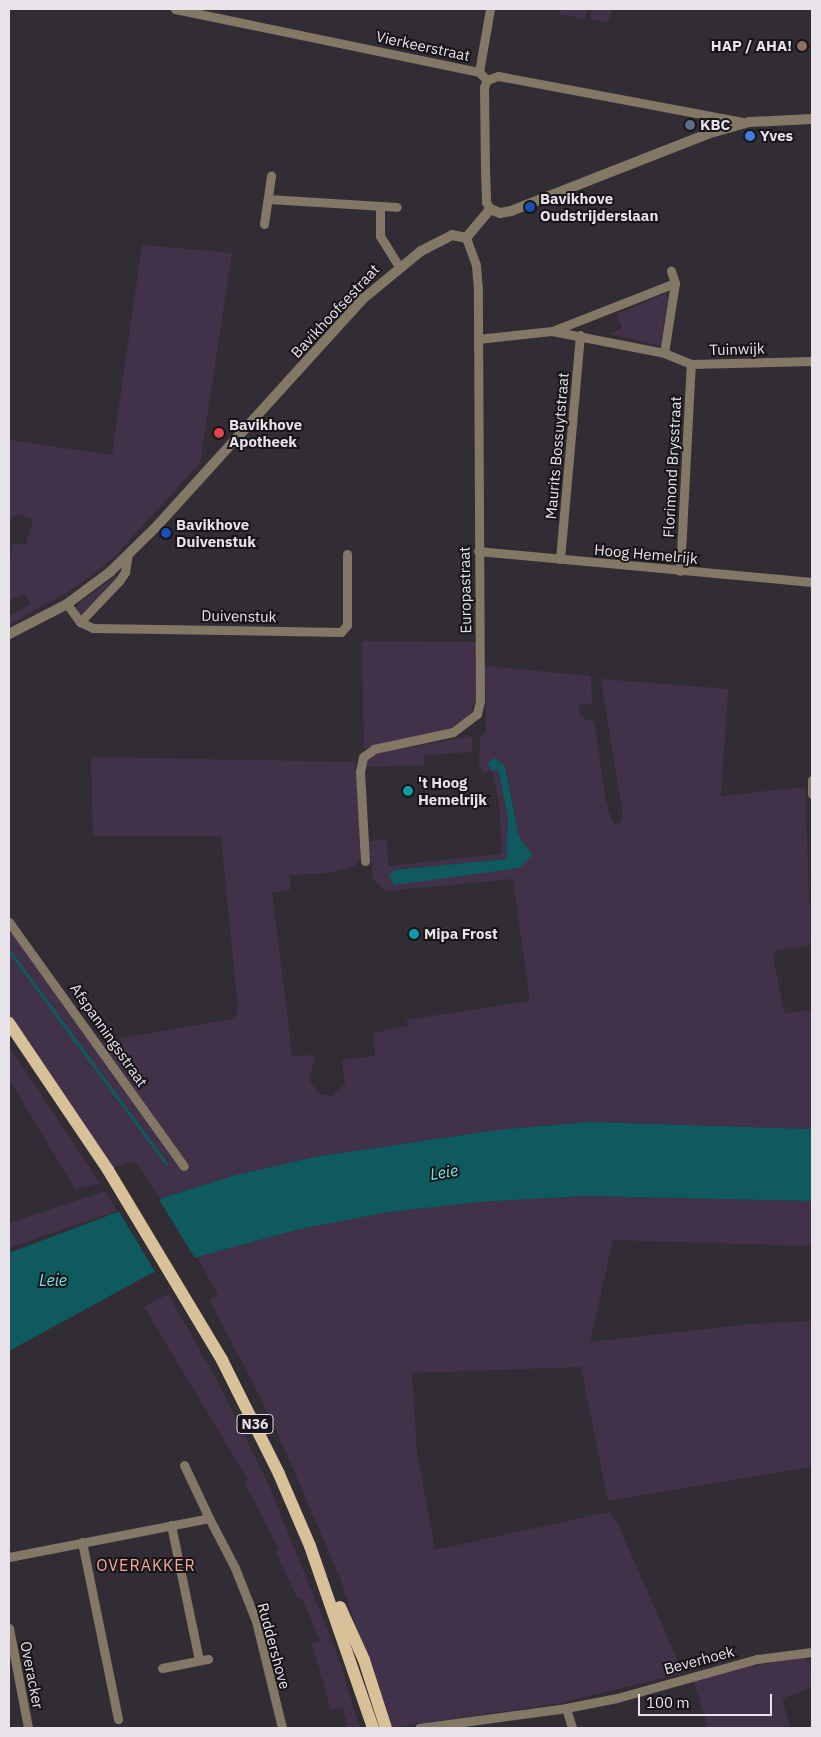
<!DOCTYPE html>
<style>
body{margin:0}
#map{position:relative;width:821px;height:1737px;overflow:hidden;background:#322c34;font-family:"IBM Plex Sans",sans-serif}
div>[style]{position:absolute}
.green>*{inset:0;background:#423249}
.water>*{inset:0;background:#0e5a5e}
.pier>*{inset:0;background:#322c34}
.stream>*{height:2.5px;margin:-1.25px;padding:0 1.25px;transform-origin:1.25px;border-radius:1.25px;background:#0e5a5e}
.minor>*{height:9px;margin:-4.5px;padding:0 4.5px;transform-origin:4.5px;border-radius:4.5px;background:#837765}
.tertiary>*{height:10px;margin:-5px;padding:0 5px;transform-origin:5px;border-radius:5px;background:#837765}
.primary>*{height:12px;margin:-6px;padding:0 6px;transform-origin:6px;border-radius:6px;background:#d8c099}
.dots>*{width:14px;height:14px;translate:-50% -50%;box-sizing:border-box;border:2px solid #181519;border-radius:50%}
span{translate:-50% -50%;white-space:nowrap;text-align:center;line-height:1.15;-webkit-text-stroke:4px #181519;paint-order:stroke}
.shield-label span{padding:1px 4px;background:#181519;border:1px solid;border-radius:4px;-webkit-text-stroke-width:0}
.shield-label{font-size:14px;color:#e7e3e9;font-weight:700}
.street-label{font-size:15px;color:#e7e3e9}
.poi-label{font-size:15px;color:#e7e3e9;font-weight:700}
.right{translate:-100% -50%;text-align:right}
.left{translate:0 -50%;text-align:left}
.water-label{font-size:16px;color:#78e2e6;font-style:italic}
.neighbourhood-label{font-size:16px;color:#f9a898;letter-spacing:1px}
.frame{position:absolute;inset:0;border:10px solid #e7e3e9;pointer-events:none}
.scale{position:absolute;left:638px;top:1694px;width:134px;height:22px;box-sizing:border-box;border:2px solid #e7e3e9;border-top:0;padding-left:6px;font-size:15px;line-height:18px;white-space:nowrap;color:#e7e3e9;-webkit-text-stroke:4px #181519;paint-order:stroke}
</style>
<div id="map">
<div class="green">
<div style="clip-path:polygon(560px 9px,587px 9px,585px 19px,559px 14px)"></div>
<div style="clip-path:polygon(592px 9px,612px 9px,609px 22px,590px 19px)"></div>
<div style="clip-path:polygon(142px 245px,232px 253px,200px 463px,110px 561px,76px 587px,9px 625px,9px 616px,31px 604px,25px 594px,9px 600px,9px 564px,13px 543px,26px 545px,33px 519px,17px 514px,9px 520px,9px 440px,112px 455px)"></div>
<div style="clip-path:polygon(665px 294px,668px 297px,660px 346px,610px 334px,622px 328px,617px 314px)"></div>
<div style="clip-path:polygon(120px 573px,81px 615px,78px 614px,77px 605px)"></div>
<div style="clip-path:polygon(362px 641px,477px 642px,476px 700px,468px 717px,459px 725px,439px 733px,364px 749px)"></div>
<div style="clip-path:polygon(evenodd,485px 666px,591px 676px,592px 703px,579px 705px,579px 714px,585px 720px,594px 721px,606px 802px,613px 824px,619px 824px,623px 816px,601px 679px,728px 689px,721px 796px,805px 787px,811px 945px,774px 951px,773px 956px,784px 1013px,812px 1010px,812px 1129px,591px 1122px,497px 1130px,314px 1157px,232px 1176px,161px 1199px,135px 1161px,112px 1168px,9px 1014px,9px 927px,44px 963px,101px 1042px,231px 1019px,236px 1016px,238px 1007px,221px 836px,93px 836px,91px 757px,355px 762px,362px 839px,360px 857px,356px 865px,330px 873px,290px 875px,290px 890px,272px 892px,292px 1056px,315px 1055px,309px 1080px,319px 1094px,332px 1096px,345px 1084px,342px 1060px,375px 1056px,373px 1033px,409px 1026px,406px 1020px,530px 1001px,513px 879px,386px 891px,373px 879px,369px 841px,387px 840px,388px 866px,502px 854px,499px 803px,492px 771px,483px 773px,479px 764px,480px 738px,486px 732px,485px 666px,497px 759px,507px 773px,519px 837px,533px 855px,519px 868px,389px 874px,395px 870px,506px 859px,508px 817px,498px 769px,490px 760px,497px 759px)"></div>
<div style="clip-path:polygon(472px 736px,472px 752px,423px 755px,425px 765px,366px 767px,364px 756px)"></div>
<div style="clip-path:polygon(9px 1047px,39px 1091px,100px 1183px,75px 1189px,9px 1079px)"></div>
<div style="clip-path:polygon(105px 1191px,117px 1211px,9px 1248px,9px 1223px)"></div>
<div style="clip-path:polygon(586px 1196px,812px 1201px,812px 1246px,613px 1240px,590px 1342px,751px 1324px,812px 1321px,812px 1467px,608px 1501px,581px 1367px,412px 1373px,417px 1453px,435px 1550px,609px 1512px,617px 1522px,683px 1673px,561px 1703px,390px 1728px,340px 1578px,273px 1422px,209px 1299px,218px 1295px,197px 1257px,300px 1229px,389px 1212px,478px 1202px)"></div>
<div style="clip-path:polygon(168px 1294px,221px 1388px,268px 1483px,337px 1654px,360px 1728px,348px 1728px,343px 1708px,331px 1710px,312px 1644px,320px 1641px,302px 1598px,298px 1599px,275px 1551px,279px 1549px,244px 1482px,248px 1480px,144px 1307px)"></div>
<div style="clip-path:polygon(805px 1658px,812px 1667px,812px 1687px,782px 1699px,790px 1725px,780px 1728px,708px 1728px,694px 1681px,739px 1668px)"></div>
</div>
<div class="water">
<div style="clip-path:polygon(494px 758px,505px 766px,519px 837px,533px 855px,519px 868px,394px 885px,389px 874px,395px 870px,506px 859px,508px 817px,498px 769px,492px 771px,488px 763px)"></div>
<div style="clip-path:polygon(591px 1122px,812px 1129px,812px 1201px,586px 1196px,479px 1202px,389px 1212px,300px 1229px,197px 1257px,150px 1274px,9px 1351px,9px 1253px,112px 1214px,232px 1176px,314px 1157px,497px 1130px)"></div>
</div>
<div class="pier">
<div style="clip-path:polygon(158px 1198px,196px 1260px,157px 1275px,118px 1210px)"></div>
</div>
<div class="stream">
<div style="left:9px;top:950px;width:265px;rotate:53.6deg"></div>
</div>
<div class="minor">
<div style="left:175px;top:9px;width:310px;rotate:11.7deg"></div>
<div style="left:479px;top:72px;width:11px;rotate:45deg"></div>
<div style="left:479px;top:72px;width:64px;rotate:-80.1deg"></div>
<div style="left:487px;top:80px;width:12px;rotate:-20deg"></div>
<div style="left:498px;top:76px;width:249px;rotate:10.6deg"></div>
<div style="left:487px;top:80px;width:8px;rotate:113deg"></div>
<div style="left:484px;top:87px;width:82px;rotate:89.3deg"></div>
<div style="left:485px;top:169px;width:33px;rotate:88deg"></div>
<div style="left:486px;top:202px;width:8px;rotate:60deg"></div>
<div style="left:268px;top:199px;width:129px;rotate:3.5deg"></div>
<div style="left:380px;top:207px;width:29px;rotate:90deg"></div>
<div style="left:380px;top:236px;width:36px;rotate:58deg"></div>
<div style="left:264px;top:224px;width:49px;rotate:-81.7deg"></div>
<div style="left:555px;top:330px;width:129px;rotate:-21.4deg"></div>
<div style="left:478px;top:339px;width:74px;rotate:-6.2deg"></div>
<div style="left:552px;top:331px;width:114px;rotate:11.1deg"></div>
<div style="left:664px;top:353px;width:29px;rotate:22deg"></div>
<div style="left:691px;top:364px;width:121px;rotate:-1.4deg"></div>
<div style="left:664px;top:353px;width:71px;rotate:-81.1deg"></div>
<div style="left:675px;top:283px;width:13px;rotate:-108deg"></div>
<div style="left:478px;top:551px;width:335px;rotate:5.3deg"></div>
<div style="left:560px;top:559px;width:225px;rotate:-84.9deg"></div>
<div style="left:680px;top:571px;width:207px;rotate:-87deg"></div>
<div style="left:67px;top:604px;width:22px;rotate:54deg"></div>
<div style="left:80px;top:622px;width:14px;rotate:25deg"></div>
<div style="left:93px;top:628px;width:248px;rotate:0.9deg"></div>
<div style="left:341px;top:632px;width:9px;rotate:-49deg"></div>
<div style="left:347px;top:625px;width:71px;rotate:-90deg"></div>
<div style="left:80px;top:622px;width:57px;rotate:-46.4deg"></div>
<div style="left:119px;top:581px;width:11px;rotate:-56deg"></div>
<div style="left:125px;top:572px;width:18px;rotate:-81deg"></div>
<div style="left:812px;top:780px;width:14px;rotate:90deg"></div>
<div style="left:365px;top:861px;width:89px;rotate:-93.2deg"></div>
<div style="left:360px;top:772px;width:15px;rotate:-79deg"></div>
<div style="left:363px;top:757px;width:14px;rotate:-36deg"></div>
<div style="left:374px;top:749px;width:81px;rotate:-12.1deg"></div>
<div style="left:453px;top:732px;width:30px;rotate:-37deg"></div>
<div style="left:477px;top:714px;width:13px;rotate:-77deg"></div>
<div style="left:480px;top:701px;width:412px;rotate:-90.3deg"></div>
<div style="left:478px;top:289px;width:24px;rotate:-95deg"></div>
<div style="left:476px;top:265px;width:29px;rotate:-110deg"></div>
<div style="left:9px;top:922px;width:300px;rotate:54.4deg"></div>
<div style="left:184px;top:1465px;width:59px;rotate:64.7deg"></div>
<div style="left:171px;top:1525px;width:138px;rotate:78.3deg"></div>
<div style="left:82px;top:1542px;width:181px;rotate:78.5deg"></div>
<div style="left:9px;top:1557px;width:204px;rotate:-11deg"></div>
<div style="left:209px;top:1518px;width:56px;rotate:62.5deg"></div>
<div style="left:235px;top:1568px;width:57px;rotate:68.4deg"></div>
<div style="left:256px;top:1621px;width:110px;rotate:76.3deg"></div>
<div style="left:9px;top:1628px;width:102px;rotate:79.2deg"></div>
<div style="left:162px;top:1668px;width:47px;rotate:-11.1deg"></div>
<div style="left:566px;top:1708px;width:21px;rotate:73deg"></div>
<div style="left:419px;top:1728px;width:148px;rotate:-7.7deg"></div>
<div style="left:566px;top:1708px;width:52px;rotate:-11.1deg"></div>
<div style="left:617px;top:1698px;width:145px;rotate:-15.6deg"></div>
<div style="left:757px;top:1659px;width:55px;rotate:-7.3deg"></div>
</div>
<div class="tertiary">
<div style="left:9px;top:634px;width:65px;rotate:-27.3deg"></div>
<div style="left:67px;top:604px;width:54px;rotate:-36.7deg"></div>
<div style="left:110px;top:572px;width:64px;rotate:-44.4deg"></div>
<div style="left:156px;top:527px;width:309px;rotate:-47.8deg"></div>
<div style="left:364px;top:298px;width:74px;rotate:-39.5deg"></div>
<div style="left:421px;top:251px;width:35px;rotate:-27deg"></div>
<div style="left:452px;top:235px;width:14px;rotate:12deg"></div>
<div style="left:466px;top:238px;width:38px;rotate:-50deg"></div>
<div style="left:490px;top:209px;width:11px;rotate:22deg"></div>
<div style="left:500px;top:213px;width:11px;rotate:-10deg"></div>
<div style="left:511px;top:211px;width:211px;rotate:-21.4deg"></div>
<div style="left:707px;top:134px;width:44px;rotate:-15.9deg"></div>
<div style="left:749px;top:122px;width:63px;rotate:-2.7deg"></div>
</div>
<div class="primary">
<div style="left:9px;top:1023px;width:177px;rotate:56deg"></div>
<div style="left:108px;top:1170px;width:222px;rotate:59deg"></div>
<div style="left:222px;top:1360px;width:127px;rotate:63.4deg"></div>
<div style="left:279px;top:1474px;width:78px;rotate:66.7deg"></div>
<div style="left:310px;top:1546px;width:193px;rotate:70.9deg"></div>
<div style="left:340px;top:1607px;width:58px;rotate:65.6deg"></div>
<div style="left:364px;top:1660px;width:71px;rotate:72.1deg"></div>
</div>
<div class="dots">
<div style="left:802px;top:46px;background:#8d6e63"></div>
<div style="left:690px;top:125px;background:#5c6f8a"></div>
<div style="left:750px;top:136px;background:#3f7fe0"></div>
<div style="left:530px;top:207px;background:#1a4fb4"></div>
<div style="left:219px;top:433px;background:#e0444e"></div>
<div style="left:166px;top:533px;background:#1a4fb4"></div>
<div style="left:408px;top:791px;background:#0f9aa8"></div>
<div style="left:414px;top:934px;background:#0f9aa8"></div>
</div>
<div class="shield-label">
<span style="left:255px;top:1424px">N36</span>
</div>
<div class="street-label">
<span style="left:423px;top:46px;rotate:12deg">Vierkeerstraat</span>
<span style="left:335px;top:311px;rotate:-47deg">Bavikhoofsestraat</span>
<span style="left:737px;top:349px;rotate:-2deg">Tuinwijk</span>
<span style="left:557px;top:446px;rotate:-85deg">Maurits Bossuytstraat</span>
<span style="left:672px;top:467px;rotate:-87deg">Florimond Brysstraat</span>
<span style="left:646px;top:554px;rotate:5deg">Hoog Hemelrijk</span>
<span style="left:465px;top:590px;rotate:-91deg">Europastraat</span>
<span style="left:239px;top:616px;rotate:1deg">Duivenstuk</span>
<span style="left:109px;top:1035px;rotate:55deg">Afspanningsstraat</span>
<span style="left:274px;top:1646px;rotate:75deg">Ruddershove</span>
<span style="left:699px;top:1660px;rotate:-15deg">Beverhoek</span>
<span style="left:32px;top:1675px;rotate:79deg">Overacker</span>
</div>
<div class="poi-label">
<span class="right" style="left:792px;top:46px">HAP / AHA!</span>
<span class="left" style="left:700px;top:125px">KBC</span>
<span class="left" style="left:760px;top:136px">Yves</span>
<span class="left" style="left:540px;top:207px">Bavikhove<br>Oudstrijderslaan</span>
<span class="left" style="left:229px;top:433px">Bavikhove<br>Apotheek</span>
<span class="left" style="left:176px;top:533px">Bavikhove<br>Duivenstuk</span>
<span class="left" style="left:418px;top:791px">'t Hoog<br>Hemelrijk</span>
<span class="left" style="left:424px;top:934px">Mipa Frost</span>
</div>
<div class="water-label">
<span style="left:444px;top:1172px;rotate:-9deg">Leie</span>
<span style="left:53px;top:1280px">Leie</span>
</div>
<div class="neighbourhood-label">
<span style="left:146px;top:1565px">OVERAKKER</span>
</div>
<div class="frame"></div>
<div class="scale">100 m</div>
</div>
